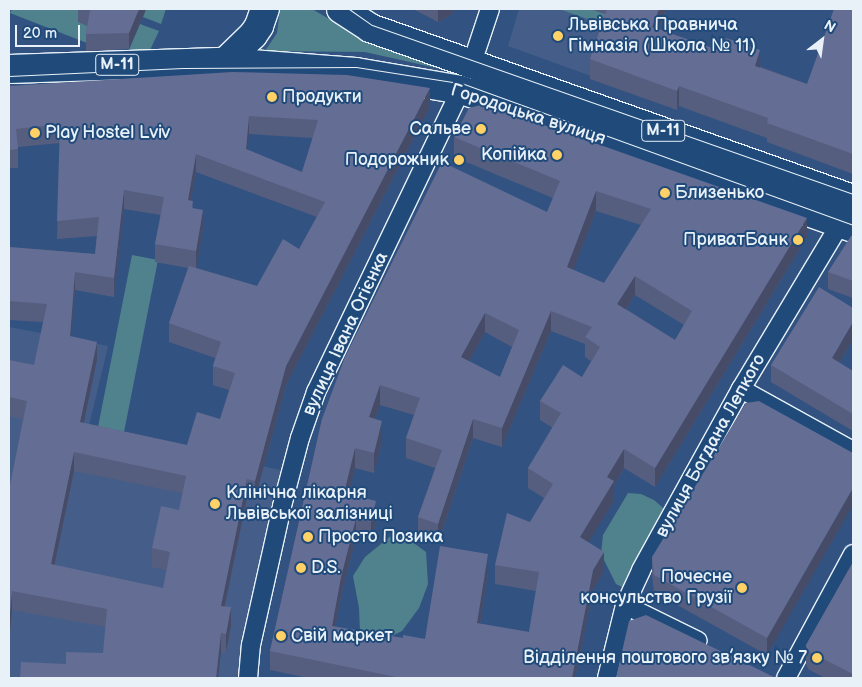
<!DOCTYPE html>
<meta charset="utf-8">
<style>
body{margin:0}
#map{position:relative;width:862px;height:687px;overflow:hidden;background:#325381;font-family:"Balsamiq Sans",sans-serif}
div>[style]{position:absolute}
.built>*{inset:0;background:#445e89}
.green>*{inset:0;background:#50828d}
.roads{filter:drop-shadow(1px 0 #e8f1f8) drop-shadow(-1px 0 #e8f1f8) drop-shadow(0 1px #e8f1f8) drop-shadow(0 -1px #e8f1f8)}
.minor>*{height:18px;margin:-9px;padding:0 9px;transform-origin:9px;border-radius:9px;background:#1f4a7a}
.primary>*{height:28px;margin:-14px;padding:0 14px;transform-origin:14px;border-radius:14px;background:#1f4a7a}
.tram>*{height:1px;margin:-0.5px;padding:0 0.5px;transform-origin:0.5px;border-radius:0.5px;background:#e8f1f8}
.wall>*{inset:0;background:#565e7f}
.shaded-wall>*{inset:0;background:#464c68}
.building>*{inset:0;background:#646d94}
.dots>*{width:14px;height:14px;translate:-50% -50%;box-sizing:border-box;border:2px solid #1f4a7a;border-radius:50%}
span{translate:-50% -50%;white-space:nowrap;text-align:center;line-height:1.15;-webkit-text-stroke:4px #1f4a7a;paint-order:stroke}
.shield-label span{padding:1px 4px;background:#1f4a7a;border:1px solid;border-radius:4px;-webkit-text-stroke-width:0}
.shield-label{font-size:16px;color:#e8f1f8;font-weight:700}
.poi-label{font-size:18px;color:#e8f1f8}
.left{translate:0 -50%;text-align:left}
.right{translate:-100% -50%;text-align:right}
.street-label{font-size:18px;color:#e8f1f8}
.frame{position:absolute;inset:0;border:10px solid #e8f1f8;pointer-events:none}
.north{position:absolute;left:797px;top:15px;width:50px;height:50px;-webkit-text-stroke:4px #1f4a7a;paint-order:stroke;rotate:30deg;font-size:14px;font-weight:700;line-height:20px;text-align:center;color:#e8f1f8}
.north::after{content:'';display:block;margin:auto;width:18px;height:22px;background:#e8f1f8;clip-path:polygon(50% 0,100% 100%,50% 72%,0 100%)}
.scale{position:absolute;left:15px;top:25px;width:65px;height:22px;box-sizing:border-box;border:2px solid #e8f1f8;border-top:0;padding-left:6px;font-size:15px;line-height:18px;white-space:nowrap;color:#e8f1f8;-webkit-text-stroke:4px #1f4a7a;paint-order:stroke}
</style>
<div id="map">
<div class="built">
<div style="clip-path:polygon(519px 9px,614px 9px,591px 76px,508px 46px)"></div>
<div style="clip-path:polygon(9px 327px,108px 346px,88px 430px,285px 471px,242px 678px,9px 678px)"></div>
</div>
<div class="green">
<div style="clip-path:polygon(12px 9px,77px 9px,82px 11px,90px 27px,87px 43px,10px 13px)"></div>
<div style="clip-path:polygon(146px 9px,166px 9px,161px 24px,143px 17px)"></div>
<div style="clip-path:polygon(280px 9px,312px 9px,368px 42px,443px 62px,441px 69px,365px 52px,265px 51px,277px 33px)"></div>
<div style="clip-path:polygon(559px 9px,591px 9px,611px 16px,608px 26px)"></div>
<div style="clip-path:polygon(140px 24px,159px 31px,150px 50px,128px 52px)"></div>
<div style="clip-path:polygon(132px 255px,158px 260px,124px 432px,98px 427px)"></div>
<div style="clip-path:polygon(628px 493px,641px 494px,654px 500px,663px 508px,666px 517px,624px 588px,616px 584px,601px 554px,603px 535px)"></div>
<div style="clip-path:polygon(392px 535px,407px 538px,426px 552px,428px 584px,419px 608px,402px 631px,385px 639px,360px 632px,359px 608px,353px 576px,365px 557px)"></div>
</div>
<div class="roads">
<div class="minor">
<div style="left:472px;top:63px;width:57px;rotate:-71.6deg"></div>
<div style="left:741px;top:389px;width:128px;rotate:29deg"></div>
<div style="left:625px;top:605px;width:81px;rotate:26.3deg"></div>
<div style="left:248px;top:678px;width:33px;rotate:-85deg"></div>
<div style="left:251px;top:645px;width:142px;rotate:-77.4deg"></div>
<div style="left:282px;top:506px;width:70px;rotate:-75.2deg"></div>
<div style="left:300px;top:438px;width:49px;rotate:-70.8deg"></div>
<div style="left:316px;top:392px;width:335px;rotate:-64.4deg"></div>
<div style="left:607px;top:678px;width:75px;rotate:-76.1deg"></div>
<div style="left:625px;top:605px;width:38px;rotate:-65deg"></div>
<div style="left:641px;top:570px;width:207px;rotate:-61.1deg"></div>
<div style="left:741px;top:389px;width:202px;rotate:-59deg"></div>
<div style="left:786px;top:678px;width:141px;rotate:-61.6deg"></div>
</div>
<div class="primary">
<div style="left:341px;top:9px;width:35px;rotate:33deg"></div>
<div style="left:370px;top:28px;width:512px;rotate:19.5deg"></div>
<div style="left:225px;top:62px;width:39px;rotate:-44deg"></div>
<div style="left:253px;top:35px;width:11px;rotate:-56deg"></div>
<div style="left:259px;top:26px;width:18px;rotate:-71deg"></div>
<div style="left:9px;top:69px;width:216px;rotate:-1.9deg"></div>
<div style="left:225px;top:62px;width:131px;rotate:4.4deg"></div>
<div style="left:356px;top:72px;width:107px;rotate:9.7deg"></div>
<div style="left:461px;top:90px;width:43px;rotate:17.6deg"></div>
<div style="left:502px;top:103px;width:373px;rotate:19.6deg"></div>
</div>
</div>
<div class="tram">
<div style="left:349px;top:9px;width:28px;rotate:35deg"></div>
<div style="left:372px;top:25px;width:510px;rotate:19.36deg"></div>
<div style="left:9px;top:76px;width:174px;rotate:-2.6deg"></div>
<div style="left:183px;top:68px;width:173px;rotate:-0.3deg"></div>
<div style="left:356px;top:67px;width:109px;rotate:8.9deg"></div>
<div style="left:464px;top:84px;width:414px;rotate:19.9deg"></div>
</div>
<div class="wall">
<div style="clip-path:polygon(77px 9px,146px 9px,129px 49px,86px 51px,86px 34px,87px 26px,78px 22px,78px 9px)"></div>
<div style="clip-path:polygon(413px 9px,454px 9px,451px 15px,438px 22px)"></div>
<div style="clip-path:polygon(591px 9px,666px 9px,659px 29px,807px 84px,853px 9px,853px 174px,767px 142px,767px 138px,679px 106px,677px 110px,590px 79px,590px 59px,605px 14px)"></div>
<div style="clip-path:polygon(evenodd,9px 86px,430px 107px,286px 385px,255px 499px,247px 498px,225px 606px,231px 626px,226px 652px,221px 652px,66px 664px,103px 653px,106px 627px,12px 610px,9px 643px,9px 490px,23px 419px,9px 416px,9px 360px,34px 365px,43px 322px,9px 320px,9px 247px,95px 254px,97px 236px,57px 239px,60px 143px,18px 147px,18px 168px,9px 168px,9px 86px,249px 134px,313px 138px,302px 172px,247px 150px,249px 134px,9px 86px,196px 172px,317px 217px,299px 249px,257px 286px,196px 268px,203px 228px,193px 208px,191px 200px,196px 172px,9px 86px,124px 209px,161px 215px,155px 244px,155px 262px,188px 268px,169px 323px,169px 342px,215px 358px,213px 366px,213px 385px,229px 390px,220px 419px,187px 445px,84px 423px,97px 360px,71px 336px,75px 290px,114px 297px,124px 209px,9px 86px,74px 471px,182px 493px,179px 510px,152px 548px,152px 567px,167px 570px,163px 588px,55px 565px,74px 471px)"></div>
<div style="clip-path:polygon(evenodd,454px 137px,807px 237px,655px 487px,624px 468px,614px 486px,614px 501px,588px 542px,604px 571px,593px 590px,575px 678px,309px 678px,270px 670px,270px 651px,322px 419px,547px 212px,553px 198px,454px 157px,454px 137px,596px 211px,641px 225px,604px 283px,573px 270px,596px 211px,454px 137px,635px 295px,684px 325px,675px 340px,626px 309px,635px 295px,454px 137px,551px 331px,585px 344px,585px 357px,591px 361px,582px 377px,540px 401px,540px 420px,553px 428px,528px 468px,528px 488px,544px 498px,530px 522px,495px 565px,495px 584px,536px 591px,529px 632px,480px 624px,488px 573px,425px 639px,403px 638px,335px 627px,341px 596px,356px 537px,371px 541px,376px 521px,348px 494px,355px 468px,374px 473px,382px 441px,375px 419px,380px 405px,414px 415px,406px 438px,406px 458px,435px 468px,418px 517px,418px 537px,438px 543px,473px 438px,502px 447px,551px 331px,454px 137px,485px 332px,512px 347px,500px 377px,469px 361px,485px 332px)"></div>
<div style="clip-path:polygon(853px 236px,853px 298px,828px 289px,828px 272px)"></div>
<div style="clip-path:polygon(853px 339px,839px 363px,853px 371px,853px 431px,771px 382px,771px 365px)"></div>
<div style="clip-path:polygon(853px 453px,767px 655px,654px 592px,652px 574px,652px 557px)"></div>
<div style="clip-path:polygon(853px 562px,853px 678px,825px 678px,808px 669px,806px 663px,806px 645px)"></div>
</div>
<div class="shaded-wall">
<div style="clip-path:polygon(139px 9px,146px 9px,129px 49px,129px 33px)"></div>
<div style="clip-path:polygon(438px 9px,454px 9px,451px 15px,438px 22px)"></div>
<div style="clip-path:polygon(659px 9px,666px 9px,652px 47px,652px 27px)"></div>
<div style="clip-path:polygon(760px 50px,760px 70px,755px 66px)"></div>
<div style="clip-path:polygon(679px 86px,679px 106px,677px 110px,677px 91px)"></div>
<div style="clip-path:polygon(430px 88px,430px 107px,286px 385px,255px 499px,255px 481px,286px 366px)"></div>
<div style="clip-path:polygon(249px 116px,249px 134px,246px 168px,246px 149px)"></div>
<div style="clip-path:polygon(196px 154px,196px 172px,188px 218px,188px 200px)"></div>
<div style="clip-path:polygon(124px 190px,124px 209px,114px 297px,114px 278px)"></div>
<div style="clip-path:polygon(596px 191px,596px 211px,567px 287px,567px 267px)"></div>
<div style="clip-path:polygon(203px 210px,203px 228px,196px 270px,196px 251px)"></div>
<div style="clip-path:polygon(807px 218px,807px 237px,655px 487px,655px 468px)"></div>
<div style="clip-path:polygon(75px 272px,75px 290px,70px 354px,70px 336px)"></div>
<div style="clip-path:polygon(635px 276px,635px 295px,617px 323px,617px 304px)"></div>
<div style="clip-path:polygon(551px 311px,551px 331px,502px 447px,502px 428px)"></div>
<div style="clip-path:polygon(485px 313px,485px 332px,461px 376px,461px 357px)"></div>
<div style="clip-path:polygon(853px 322px,853px 339px,832px 375px,832px 358px)"></div>
<div style="clip-path:polygon(97px 342px,97px 360px,80px 441px,80px 422px)"></div>
<div style="clip-path:polygon(380px 385px,380px 405px,369px 437px,369px 417px)"></div>
<div style="clip-path:polygon(473px 419px,473px 438px,438px 543px,438px 524px)"></div>
<div style="clip-path:polygon(382px 421px,382px 441px,374px 473px,374px 453px)"></div>
<div style="clip-path:polygon(355px 448px,355px 468px,344px 512px,344px 493px)"></div>
<div style="clip-path:polygon(624px 449px,624px 468px,614px 486px,614px 501px,580px 556px,580px 537px,607px 477px)"></div>
<div style="clip-path:polygon(74px 452px,74px 471px,51px 582px,51px 564px)"></div>
<div style="clip-path:polygon(247px 479px,247px 498px,221px 624px,221px 606px)"></div>
<div style="clip-path:polygon(853px 488px,853px 505px,767px 655px,767px 638px)"></div>
<div style="clip-path:polygon(376px 501px,376px 521px,371px 541px,371px 522px)"></div>
<div style="clip-path:polygon(356px 518px,356px 537px,341px 596px,332px 646px,332px 626px,341px 577px)"></div>
<div style="clip-path:polygon(604px 552px,604px 571px,593px 590px,575px 678px,572px 678px,593px 570px)"></div>
<div style="clip-path:polygon(488px 554px,488px 573px,477px 643px,477px 623px)"></div>
<div style="clip-path:polygon(12px 591px,12px 610px,9px 643px,9px 624px)"></div>
<div style="clip-path:polygon(231px 607px,231px 626px,226px 652px,226px 634px)"></div>
<div style="clip-path:polygon(221px 633px,221px 652px,218px 678px,216px 678px)"></div>
</div>
<div class="building">
<div style="clip-path:polygon(87px 9px,139px 9px,129px 33px,86px 34px,90px 10px)"></div>
<div style="clip-path:polygon(607px 9px,659px 9px,652px 27px,721px 51px,726px 38px,760px 50px,755px 66px,807px 84px,834px 9px,853px 9px,853px 154px,767px 123px,768px 118px,679px 86px,677px 91px,590px 59px)"></div>
<div style="clip-path:polygon(evenodd,232px 72px,347px 75px,430px 88px,286px 366px,255px 481px,247px 479px,221px 606px,231px 607px,226px 634px,221px 633px,216px 678px,20px 678px,21px 662px,66px 664px,66px 652px,103px 653px,107px 609px,12px 591px,9px 624px,9px 490px,27px 401px,9px 397px,9px 360px,34px 365px,47px 304px,9px 301px,9px 247px,95px 254px,99px 217px,57px 221px,60px 124px,16px 129px,18px 149px,9px 150px,9px 86px,232px 72px,249px 116px,318px 120px,302px 172px,246px 149px,249px 116px,232px 72px,196px 154px,325px 202px,299px 249px,283px 239px,257px 286px,189px 266px,169px 323px,221px 342px,213px 366px,235px 373px,220px 419px,197px 412px,187px 445px,80px 422px,97px 342px,70px 336px,75px 272px,114px 278px,124px 190px,164px 197px,155px 244px,196px 251px,203px 210px,192px 208px,193px 201px,188px 200px,196px 154px,232px 72px,74px 452px,186px 476px,179px 510px,161px 506px,152px 548px,170px 552px,163px 588px,51px 564px,74px 452px)"></div>
<div style="clip-path:polygon(evenodd,484px 104px,807px 218px,655px 468px,624px 449px,607px 477px,614px 481px,580px 537px,604px 552px,593px 570px,572px 678px,396px 678px,396px 677px,270px 651px,322px 419px,345px 357px,442px 162px,547px 212px,560px 181px,454px 137px,469px 108px,484px 104px,596px 191px,651px 209px,604px 283px,567px 267px,596px 191px,484px 104px,635px 276px,692px 311px,675px 340px,617px 304px,635px 276px,484px 104px,551px 311px,592px 327px,585px 337px,600px 347px,582px 377px,563px 365px,540px 401px,561px 413px,528px 468px,553px 484px,530px 522px,507px 513px,495px 565px,539px 572px,529px 632px,477px 623px,488px 554px,440px 546px,425px 639px,403px 635px,403px 638px,332px 626px,341px 577px,356px 518px,371px 522px,376px 501px,344px 493px,355px 448px,374px 453px,382px 421px,369px 417px,380px 385px,420px 398px,406px 438px,442px 450px,418px 517px,438px 524px,473px 419px,502px 428px,551px 311px,484px 104px,485px 313px,519px 330px,500px 377px,461px 357px,485px 313px)"></div>
<div style="clip-path:polygon(851px 236px,853px 236px,853px 281px,828px 272px)"></div>
<div style="clip-path:polygon(819px 287px,853px 308px,853px 322px,832px 358px,853px 371px,853px 414px,771px 365px)"></div>
<div style="clip-path:polygon(759px 401px,853px 453px,853px 488px,767px 638px,654px 575px,652px 557px,746px 403px)"></div>
<div style="clip-path:polygon(853px 562px,853px 674px,808px 651px,806px 645px)"></div>
<div style="clip-path:polygon(646px 615px,776px 678px,616px 678px,629px 621px)"></div>
</div>
<div class="dots">
<div style="left:558px;top:36px;background:#ffd166"></div>
<div style="left:272px;top:97px;background:#ffd166"></div>
<div style="left:481px;top:129px;background:#ffd166"></div>
<div style="left:35px;top:133px;background:#ffd166"></div>
<div style="left:557px;top:155px;background:#ffd166"></div>
<div style="left:459px;top:160px;background:#ffd166"></div>
<div style="left:665px;top:193px;background:#ffd166"></div>
<div style="left:798px;top:240px;background:#ffd166"></div>
<div style="left:215px;top:504px;background:#ffd166"></div>
<div style="left:308px;top:537px;background:#ffd166"></div>
<div style="left:301px;top:568px;background:#ffd166"></div>
<div style="left:742px;top:588px;background:#ffd166"></div>
<div style="left:281px;top:636px;background:#ffd166"></div>
<div style="left:817px;top:658px;background:#ffd166"></div>
</div>
<div class="shield-label">
<span style="left:117px;top:65px">М-11</span>
<span style="left:663px;top:131px">М-11</span>
</div>
<div class="poi-label">
<span class="left" style="left:568px;top:36px">Львівська Правнича<br>Гімназія (Школа № 11)</span>
<span class="left" style="left:282px;top:97px">Продукти</span>
<span class="right" style="left:471px;top:129px">Сальве</span>
<span class="left" style="left:45px;top:133px">Play Hostel Lviv</span>
<span class="right" style="left:547px;top:155px">Копійка</span>
<span class="right" style="left:449px;top:160px">Подорожник</span>
<span class="left" style="left:675px;top:193px">Близенько</span>
<span class="right" style="left:788px;top:240px">ПриватБанк</span>
<span class="left" style="left:226px;top:504px">Клінічна лікарня<br>Львівської залізниці</span>
<span class="left" style="left:318px;top:537px">Просто Позика</span>
<span class="left" style="left:311px;top:568px">D.S.</span>
<span class="right" style="left:732px;top:588px">Почесне<br>консульство Грузії</span>
<span class="left" style="left:291px;top:636px">Свій маркет</span>
<span class="right" style="left:807px;top:658px">Відділення поштового зв’язку № 7</span>
</div>
<div class="street-label">
<span style="left:528px;top:115px;rotate:18deg">Городоцька вулиця</span>
<span style="left:346px;top:334px;rotate:-65deg">вулиця Івана Огієнка</span>
<span style="left:711px;top:446px;rotate:-61deg">вулиця Богдана Лепкого</span>
</div>
<div class="frame"></div>
<div class="north">N</div>
<div class="scale">20 m</div>
</div>
